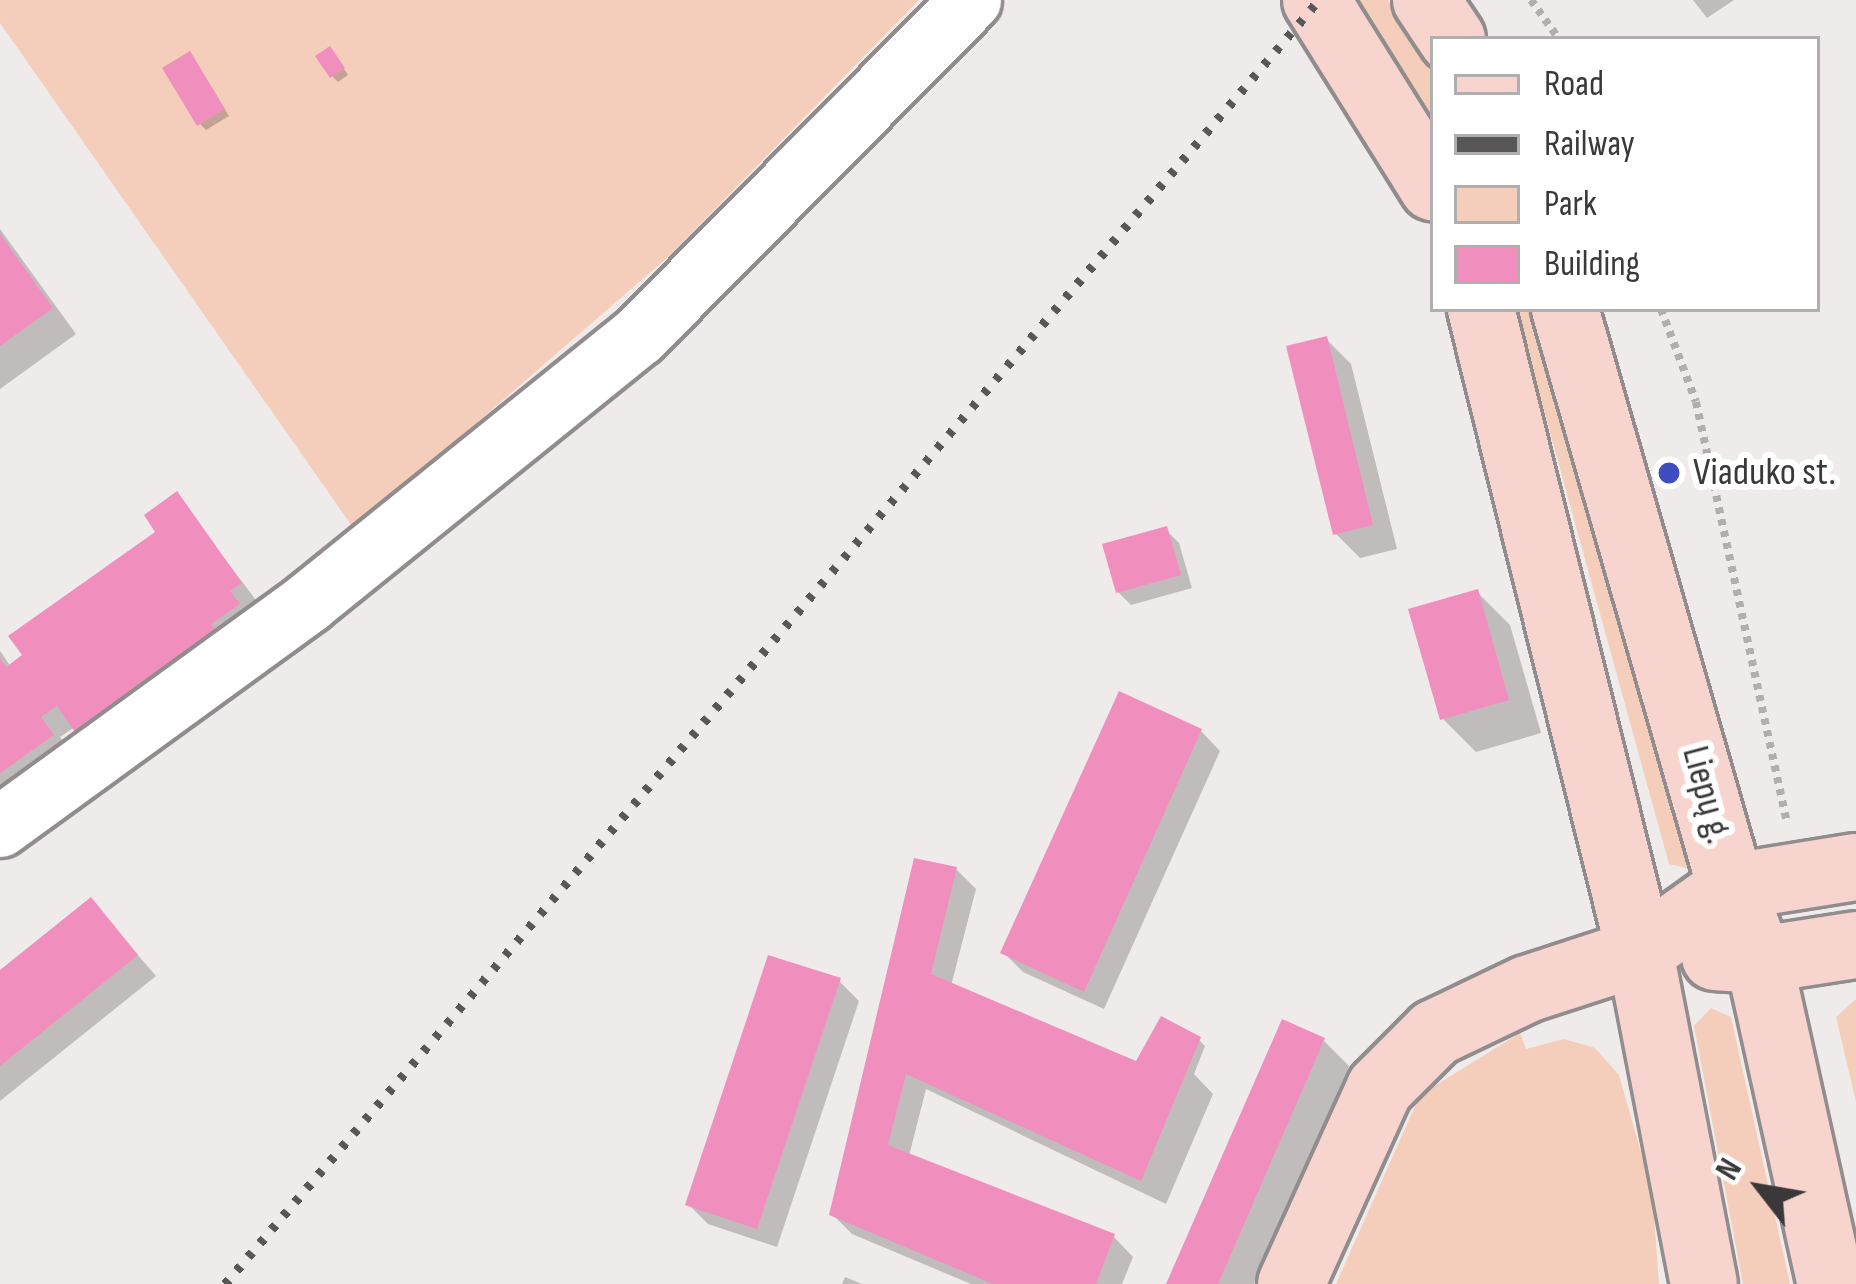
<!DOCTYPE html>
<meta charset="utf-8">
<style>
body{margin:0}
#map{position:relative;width:1856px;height:1284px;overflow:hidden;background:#f0ebeb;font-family:"Sofia Sans Condensed",sans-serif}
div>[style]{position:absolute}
.green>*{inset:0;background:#f4ceba}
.shadow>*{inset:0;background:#0003}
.building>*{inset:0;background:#f08fbd}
.path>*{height:8px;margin-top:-4px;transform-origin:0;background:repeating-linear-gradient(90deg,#b2aeae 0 6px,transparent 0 12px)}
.roads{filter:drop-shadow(3px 0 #918c8d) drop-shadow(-3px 0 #918c8d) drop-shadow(0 3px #918c8d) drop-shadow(0 -3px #918c8d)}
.minor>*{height:60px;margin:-30px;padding:0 30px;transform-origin:30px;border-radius:30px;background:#fff}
.major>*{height:66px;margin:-33px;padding:0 33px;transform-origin:33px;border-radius:33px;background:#f8d4ce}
.rail>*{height:9px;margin-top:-4.5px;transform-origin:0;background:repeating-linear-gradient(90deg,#585656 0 6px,transparent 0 18px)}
.dots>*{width:33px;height:33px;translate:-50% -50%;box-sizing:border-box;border:6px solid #fff;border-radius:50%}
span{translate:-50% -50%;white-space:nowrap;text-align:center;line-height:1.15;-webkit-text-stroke:12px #fff;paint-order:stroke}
.poi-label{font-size:39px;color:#3a3838}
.left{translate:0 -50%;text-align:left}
.street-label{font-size:39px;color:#3a3838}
.legend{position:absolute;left:1430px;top:36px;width:390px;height:276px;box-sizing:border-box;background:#fff;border:3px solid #b0afaf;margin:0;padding:15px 21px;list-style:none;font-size:36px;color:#3a3838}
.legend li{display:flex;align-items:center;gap:24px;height:60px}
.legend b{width:60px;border:3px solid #b0afaf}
.north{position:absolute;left:1700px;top:1128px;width:120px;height:120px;-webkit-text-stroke:9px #fff;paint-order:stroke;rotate:301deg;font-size:33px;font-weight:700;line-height:48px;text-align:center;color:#3a3838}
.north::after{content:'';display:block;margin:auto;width:42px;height:54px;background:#3a3838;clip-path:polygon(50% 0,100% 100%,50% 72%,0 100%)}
</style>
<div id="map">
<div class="green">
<div style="clip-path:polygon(0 0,919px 0,668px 257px,354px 529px,0 23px)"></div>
<div style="clip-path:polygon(1352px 0,1388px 0,1420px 48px,1433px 69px,1433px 123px)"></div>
<div style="clip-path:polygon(1516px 309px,1541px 309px,1695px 855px,1690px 869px,1669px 864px)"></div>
<div style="clip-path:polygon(1856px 999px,1856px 1102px,1836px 1017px)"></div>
<div style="clip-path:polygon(1711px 1008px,1731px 1017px,1790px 1284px,1743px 1284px,1694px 1026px)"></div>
<div style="clip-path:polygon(1520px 1033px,1526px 1049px,1564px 1039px,1595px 1048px,1619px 1075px,1652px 1191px,1659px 1284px,1336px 1284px,1420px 1095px)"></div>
</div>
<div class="shadow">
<div style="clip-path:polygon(1693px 0,1734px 0,1707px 18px)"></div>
<div style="clip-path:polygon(335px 55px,348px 75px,338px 82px,332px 76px)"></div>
<div style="clip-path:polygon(195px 61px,229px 116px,206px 130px,200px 124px)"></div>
<div style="clip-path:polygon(0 229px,76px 334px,0 389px)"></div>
<div style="clip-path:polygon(1326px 339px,1351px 364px,1397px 549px,1360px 558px,1335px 533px)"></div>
<div style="clip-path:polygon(176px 495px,259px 604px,60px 737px,77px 761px,0 815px,0 651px,11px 667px,159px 533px)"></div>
<div style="clip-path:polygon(1166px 530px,1179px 543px,1192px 588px,1131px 605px,1118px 592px)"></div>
<div style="clip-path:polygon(1477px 592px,1510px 625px,1541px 733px,1476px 752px,1442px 718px)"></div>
<div style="clip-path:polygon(1201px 731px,1220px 751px,1104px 1009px,1023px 972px,1004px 953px)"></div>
<div style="clip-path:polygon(956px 869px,976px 889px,951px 986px,1149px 1071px,1199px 1040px,1205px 1046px,1194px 1074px,1213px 1094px,1166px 1204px,926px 1089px,909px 1156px,1114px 1237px,1133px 1257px,1122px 1284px,971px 1284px,852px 1234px,832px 1214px)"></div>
<div style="clip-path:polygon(91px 901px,156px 976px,0 1101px,0 974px)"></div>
<div style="clip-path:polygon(839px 981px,859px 1001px,777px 1247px,708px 1224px,688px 1204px)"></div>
<div style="clip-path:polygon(1324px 1041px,1349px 1066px,1254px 1284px,1170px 1284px)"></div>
<div style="clip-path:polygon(845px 1277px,862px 1284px,842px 1284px)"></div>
</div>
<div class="building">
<div style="clip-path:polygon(330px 46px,345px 68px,330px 78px,315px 56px)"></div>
<div style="clip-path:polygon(190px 51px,225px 109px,197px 126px,162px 68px)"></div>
<div style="clip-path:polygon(0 234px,53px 308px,0 346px)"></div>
<div style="clip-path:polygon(1327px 336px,1373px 525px,1333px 535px,1286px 346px)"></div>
<div style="clip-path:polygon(177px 491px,242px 583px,230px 591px,240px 604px,211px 624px,219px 635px,77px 735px,57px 706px,41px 717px,54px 735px,0 773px,0 658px,6px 667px,22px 655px,8px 636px,155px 532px,144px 515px)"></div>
<div style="clip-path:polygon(1167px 526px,1181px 575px,1116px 593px,1102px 544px)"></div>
<div style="clip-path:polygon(1478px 589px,1509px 700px,1440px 720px,1408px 609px)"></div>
<div style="clip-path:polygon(1119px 691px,1202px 729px,1084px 992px,1000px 953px)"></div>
<div style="clip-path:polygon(914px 858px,957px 867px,931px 974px,1136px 1061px,1161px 1016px,1201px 1037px,1141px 1181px,906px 1074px,888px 1145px,1115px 1234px,1096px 1284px,993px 1284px,829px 1215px)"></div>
<div style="clip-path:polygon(91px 897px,138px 955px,0 1066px,0 970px)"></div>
<div style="clip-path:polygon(768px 955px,841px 978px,757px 1229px,685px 1205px)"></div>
<div style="clip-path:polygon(1282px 1019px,1325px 1038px,1218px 1284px,1166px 1284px)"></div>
</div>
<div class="path">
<div style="left:1531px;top:0;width:48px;rotate:54.3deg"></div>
<div style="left:1661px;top:309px;width:99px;rotate:69.4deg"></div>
<div style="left:1696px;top:402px;width:431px;rotate:77.8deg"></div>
</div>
<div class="roads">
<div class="minor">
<div style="left:0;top:827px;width:381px;rotate:-36deg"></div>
<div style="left:308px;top:603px;width:425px;rotate:-38.9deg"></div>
<div style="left:639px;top:336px;width:472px;rotate:-45.3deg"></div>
</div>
<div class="major">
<div style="left:1316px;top:0;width:221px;rotate:58deg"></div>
<div style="left:1426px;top:0;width:47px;rotate:56.3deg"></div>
<div style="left:1481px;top:309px;width:662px;rotate:76.11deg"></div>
<div style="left:1640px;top:952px;width:338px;rotate:79.1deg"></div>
<div style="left:1565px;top:309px;width:601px;rotate:73.98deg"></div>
<div style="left:1731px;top:887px;width:78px;rotate:69deg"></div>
<div style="left:1759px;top:960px;width:332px;rotate:77.5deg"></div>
<div style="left:1715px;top:957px;width:44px;rotate:3.9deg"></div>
<div style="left:1759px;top:960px;width:98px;rotate:-8.8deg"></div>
<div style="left:1291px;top:1284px;width:215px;rotate:-65.6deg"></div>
<div style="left:1380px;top:1088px;width:78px;rotate:-45deg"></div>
<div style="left:1435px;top:1033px;width:102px;rotate:-25.6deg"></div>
<div style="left:1527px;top:989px;width:119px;rotate:-18.1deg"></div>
<div style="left:1640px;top:952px;width:112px;rotate:-35.5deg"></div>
<div style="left:1731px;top:887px;width:127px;rotate:-9.1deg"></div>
</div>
</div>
<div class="rail">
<div style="left:225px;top:1284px;width:1687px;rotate:-49.57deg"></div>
</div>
<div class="dots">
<div style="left:1669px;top:473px;background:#3f4dc1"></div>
</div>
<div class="poi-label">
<span class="left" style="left:1693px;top:473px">Viaduko st.</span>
</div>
<div class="street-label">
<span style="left:1706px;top:795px;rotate:75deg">Liepų g.</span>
</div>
<ul class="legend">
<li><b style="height:15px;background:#f8d4ce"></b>Road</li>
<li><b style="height:15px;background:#585656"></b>Railway</li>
<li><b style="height:33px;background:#f4ceba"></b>Park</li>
<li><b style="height:33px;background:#f08fbd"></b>Building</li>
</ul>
<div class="north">N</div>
</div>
